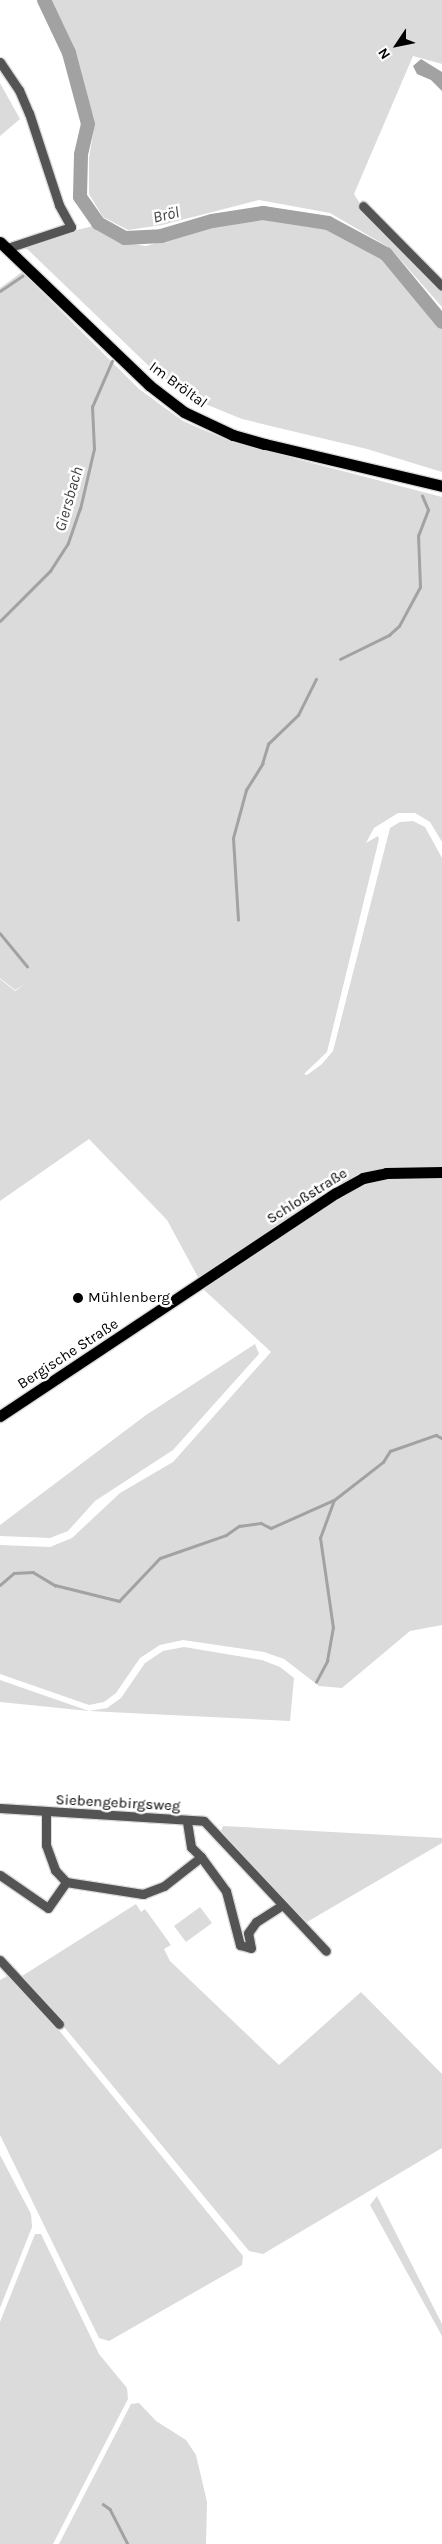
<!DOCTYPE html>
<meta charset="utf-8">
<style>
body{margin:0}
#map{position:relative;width:442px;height:2544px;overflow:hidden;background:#fff;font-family:Karla,sans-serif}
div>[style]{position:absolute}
.green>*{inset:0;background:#dbdbdb}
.water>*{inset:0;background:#a2a2a2}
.stream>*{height:2.5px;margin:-1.25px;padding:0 1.25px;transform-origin:1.25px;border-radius:1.25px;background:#a2a2a2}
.river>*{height:14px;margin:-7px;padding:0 7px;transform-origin:7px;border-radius:7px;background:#a2a2a2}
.roads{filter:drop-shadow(1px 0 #dbdbdb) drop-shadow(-1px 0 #dbdbdb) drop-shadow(0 1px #dbdbdb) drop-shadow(0 -1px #dbdbdb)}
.minor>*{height:9px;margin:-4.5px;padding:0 4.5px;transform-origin:4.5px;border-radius:4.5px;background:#545454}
.major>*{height:11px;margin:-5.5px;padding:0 5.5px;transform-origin:5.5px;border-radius:5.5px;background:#000}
.dots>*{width:14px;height:14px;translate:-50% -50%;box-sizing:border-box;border:2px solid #fff;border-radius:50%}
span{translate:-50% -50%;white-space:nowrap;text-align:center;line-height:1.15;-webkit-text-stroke:5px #fff;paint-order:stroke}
.street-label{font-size:15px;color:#000}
.poi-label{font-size:15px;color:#000}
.left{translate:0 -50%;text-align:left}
.water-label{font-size:16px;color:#434343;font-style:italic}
.north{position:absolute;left:372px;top:20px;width:50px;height:50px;-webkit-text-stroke:4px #fff;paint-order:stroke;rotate:236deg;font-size:14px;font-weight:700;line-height:20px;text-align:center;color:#000}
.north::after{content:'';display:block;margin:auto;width:18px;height:22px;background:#000;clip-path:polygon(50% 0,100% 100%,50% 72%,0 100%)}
</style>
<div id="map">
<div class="green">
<div style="clip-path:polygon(49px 0,442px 0,442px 64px,413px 56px,354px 194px,364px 210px,442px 290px,442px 307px,390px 248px,330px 213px,259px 200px,162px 225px,128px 230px,103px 217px,89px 194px,89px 158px,95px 122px,73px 52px)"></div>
<div style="clip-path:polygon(0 83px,20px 119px,0 136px)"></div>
<div style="clip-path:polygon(264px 217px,325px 226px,383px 255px,442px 328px,442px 472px,367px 449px,242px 419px,198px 401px,153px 370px,22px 244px,93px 226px,121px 242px,146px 246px,216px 225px)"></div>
<div style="clip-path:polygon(22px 272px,139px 389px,183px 421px,232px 442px,442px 497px,442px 842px,430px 822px,415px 813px,398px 813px,374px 828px,366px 843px,378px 836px,379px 839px,327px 1052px,304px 1074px,307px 1075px,322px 1064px,333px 1051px,390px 828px,400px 822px,413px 821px,425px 827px,442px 858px,442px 1168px,386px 1169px,199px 1279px,167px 1220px,89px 1139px,0 1201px,0 979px,15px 991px,25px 984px,15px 990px,0 978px,0 288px)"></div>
<div style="clip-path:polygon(442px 1175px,442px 1625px,410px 1631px,342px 1688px,319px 1686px,284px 1659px,264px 1652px,183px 1640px,160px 1645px,140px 1658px,116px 1693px,104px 1702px,89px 1705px,0 1674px,0 1545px,50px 1547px,72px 1538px,120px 1493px,173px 1462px,271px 1352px,202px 1288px,347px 1190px,376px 1179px)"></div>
<div style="clip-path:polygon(255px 1344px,259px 1354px,173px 1450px,95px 1501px,68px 1531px,50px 1538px,0 1536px,0 1525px,146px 1415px)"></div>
<div style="clip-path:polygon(184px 1647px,262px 1660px,280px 1667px,294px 1678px,290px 1721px,89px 1711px,0 1702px,0 1680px,89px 1711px,107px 1708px,121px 1698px,145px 1663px,163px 1651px)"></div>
<div style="clip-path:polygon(223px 1826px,442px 1838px,442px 1843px,307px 1922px,220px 1834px)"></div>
<div style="clip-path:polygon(136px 1904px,141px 1912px,145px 1909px,171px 1945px,164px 1949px,170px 1961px,279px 2065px,361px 1992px,442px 2074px,442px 2148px,263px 2254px,249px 2251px,22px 1976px)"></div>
<div style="clip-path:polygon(200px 1907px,212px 1923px,186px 1942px,174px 1926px)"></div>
<div style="clip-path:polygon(9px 1975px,58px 2029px,243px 2256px,242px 2265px,109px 2341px,99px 2338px,0 2135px,0 1980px)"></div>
<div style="clip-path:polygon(0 2155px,31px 2214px,32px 2227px,0 2308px)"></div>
<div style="clip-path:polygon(377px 2196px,442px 2324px,442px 2336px,370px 2205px)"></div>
<div style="clip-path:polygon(35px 2234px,41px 2234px,99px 2354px,127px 2388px,128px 2399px,53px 2544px,0 2544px,0 2322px)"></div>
<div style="clip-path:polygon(139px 2403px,156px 2421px,186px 2440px,196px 2455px,207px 2502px,206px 2544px,59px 2544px,131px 2404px)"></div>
</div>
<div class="water">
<div style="clip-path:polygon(421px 59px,442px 72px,442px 91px,431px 80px,417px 74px,413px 66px)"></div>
</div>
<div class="stream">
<div style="left:0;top:291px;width:27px;rotate:-34deg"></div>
<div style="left:0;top:621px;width:71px;rotate:-45deg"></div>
<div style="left:50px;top:571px;width:33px;rotate:-57deg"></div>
<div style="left:68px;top:543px;width:36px;rotate:-71deg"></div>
<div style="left:80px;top:509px;width:62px;rotate:-76.9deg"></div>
<div style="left:94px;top:449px;width:42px;rotate:-92.7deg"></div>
<div style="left:92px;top:407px;width:50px;rotate:-66.5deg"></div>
<div style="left:340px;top:659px;width:55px;rotate:-26.1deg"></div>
<div style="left:389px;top:635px;width:13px;rotate:-42deg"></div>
<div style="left:399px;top:626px;width:44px;rotate:-61.7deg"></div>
<div style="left:420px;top:587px;width:51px;rotate:-92.2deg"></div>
<div style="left:418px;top:536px;width:28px;rotate:-69deg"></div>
<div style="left:428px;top:510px;width:15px;rotate:-113deg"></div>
<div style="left:238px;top:920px;width:82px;rotate:-93.5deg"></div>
<div style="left:233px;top:838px;width:50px;rotate:-74.8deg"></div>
<div style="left:246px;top:790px;width:31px;rotate:-58deg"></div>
<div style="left:262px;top:764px;width:21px;rotate:-73deg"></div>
<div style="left:268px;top:744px;width:42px;rotate:-44deg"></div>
<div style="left:298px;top:715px;width:40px;rotate:-63.4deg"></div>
<div style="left:0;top:933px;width:43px;rotate:50.7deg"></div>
<div style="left:0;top:1585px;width:18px;rotate:-41deg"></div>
<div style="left:14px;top:1573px;width:19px;rotate:-3deg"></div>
<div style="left:33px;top:1572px;width:26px;rotate:31deg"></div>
<div style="left:55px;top:1585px;width:66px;rotate:14deg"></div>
<div style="left:119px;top:1601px;width:59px;rotate:-46.4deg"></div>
<div style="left:160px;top:1558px;width:70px;rotate:-19.2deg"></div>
<div style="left:226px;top:1535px;width:16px;rotate:-35deg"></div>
<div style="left:239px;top:1526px;width:22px;rotate:-8deg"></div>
<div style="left:261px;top:1523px;width:11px;rotate:27deg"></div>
<div style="left:271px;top:1528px;width:69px;rotate:-24deg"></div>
<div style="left:334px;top:1500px;width:62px;rotate:-37.8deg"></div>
<div style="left:383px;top:1462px;width:13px;rotate:-58deg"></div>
<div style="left:390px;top:1451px;width:49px;rotate:-19.2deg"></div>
<div style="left:436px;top:1435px;width:7px;rotate:27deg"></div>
<div style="left:316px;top:1682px;width:24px;rotate:-62deg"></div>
<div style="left:327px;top:1661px;width:34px;rotate:-80deg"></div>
<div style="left:333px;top:1628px;width:91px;rotate:-98.2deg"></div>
<div style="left:320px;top:1538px;width:40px;rotate:-69.8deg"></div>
<div style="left:103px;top:2504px;width:9px;rotate:36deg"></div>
<div style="left:110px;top:2509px;width:39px;rotate:63deg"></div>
</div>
<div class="river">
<div style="left:44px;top:0;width:59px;rotate:64.7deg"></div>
<div style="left:69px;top:53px;width:73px;rotate:75deg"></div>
<div style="left:88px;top:124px;width:32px;rotate:103deg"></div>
<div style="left:81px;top:155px;width:42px;rotate:91.4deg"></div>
<div style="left:80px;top:197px;width:32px;rotate:55deg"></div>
<div style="left:98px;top:223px;width:31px;rotate:29deg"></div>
<div style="left:125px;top:238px;width:36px;rotate:-3deg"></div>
<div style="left:161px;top:236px;width:53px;rotate:-16.4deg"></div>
<div style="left:212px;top:221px;width:52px;rotate:-8.9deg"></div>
<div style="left:263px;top:213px;width:66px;rotate:8.7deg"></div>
<div style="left:328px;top:223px;width:66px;rotate:28.1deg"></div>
<div style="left:386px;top:254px;width:88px;rotate:50.5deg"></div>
</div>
<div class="roads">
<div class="minor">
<div style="left:0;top:62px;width:34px;rotate:56deg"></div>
<div style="left:19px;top:90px;width:25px;rotate:67deg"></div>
<div style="left:29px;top:113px;width:97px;rotate:71.9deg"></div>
<div style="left:59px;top:205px;width:25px;rotate:61deg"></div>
<div style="left:71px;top:227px;width:67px;rotate:161.8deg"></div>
<div style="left:363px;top:206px;width:112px;rotate:45.4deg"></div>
<div style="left:0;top:1808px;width:204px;rotate:3.6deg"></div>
<div style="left:204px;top:1821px;width:178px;rotate:46.8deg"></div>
<div style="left:46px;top:1813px;width:32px;rotate:90deg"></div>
<div style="left:46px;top:1845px;width:27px;rotate:70deg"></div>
<div style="left:55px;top:1870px;width:16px;rotate:47deg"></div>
<div style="left:201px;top:1857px;width:42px;rotate:53.7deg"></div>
<div style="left:226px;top:1891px;width:56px;rotate:75.5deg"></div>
<div style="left:240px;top:1945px;width:11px;rotate:15deg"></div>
<div style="left:251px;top:1948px;width:15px;rotate:-101deg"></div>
<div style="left:248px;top:1933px;width:14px;rotate:-54deg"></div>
<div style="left:256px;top:1922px;width:30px;rotate:-33deg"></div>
<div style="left:0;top:1875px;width:58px;rotate:34.5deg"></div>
<div style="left:48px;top:1908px;width:32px;rotate:-55deg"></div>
<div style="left:66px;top:1882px;width:78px;rotate:8.9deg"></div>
<div style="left:143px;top:1894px;width:22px;rotate:-21deg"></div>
<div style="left:164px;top:1886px;width:47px;rotate:-38.1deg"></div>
<div style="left:201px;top:1857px;width:14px;rotate:-135deg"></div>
<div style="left:191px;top:1847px;width:26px;rotate:-99deg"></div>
<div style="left:0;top:1960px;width:87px;rotate:47.3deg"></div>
</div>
<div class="major">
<div style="left:0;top:242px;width:207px;rotate:43.8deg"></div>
<div style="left:149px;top:385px;width:44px;rotate:37.6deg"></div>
<div style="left:184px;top:412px;width:54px;rotate:25.1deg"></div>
<div style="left:233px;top:435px;width:33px;rotate:16deg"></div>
<div style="left:265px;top:444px;width:182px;rotate:13.3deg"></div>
<div style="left:0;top:1416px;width:403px;rotate:-33.6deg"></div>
<div style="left:336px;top:1193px;width:31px;rotate:-29deg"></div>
<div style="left:363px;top:1178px;width:24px;rotate:-12deg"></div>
<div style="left:386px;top:1173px;width:56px;rotate:-1deg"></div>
</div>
</div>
<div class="dots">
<div style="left:78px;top:1298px;background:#000"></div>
</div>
<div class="street-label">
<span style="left:178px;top:385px;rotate:36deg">Im Bröltal</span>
<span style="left:307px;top:1196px;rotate:-32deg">Schloßstraße</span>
<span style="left:68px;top:1354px;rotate:-33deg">Bergische Straße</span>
<span style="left:118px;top:1803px;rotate:3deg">Siebengebirgsweg</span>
</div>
<div class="poi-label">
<span class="left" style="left:88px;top:1298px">Mühlenberg</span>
</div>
<div class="water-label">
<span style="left:166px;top:215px;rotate:-13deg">Bröl</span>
<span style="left:69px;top:499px;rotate:-74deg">Giersbach</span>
</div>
<div class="north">N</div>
</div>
